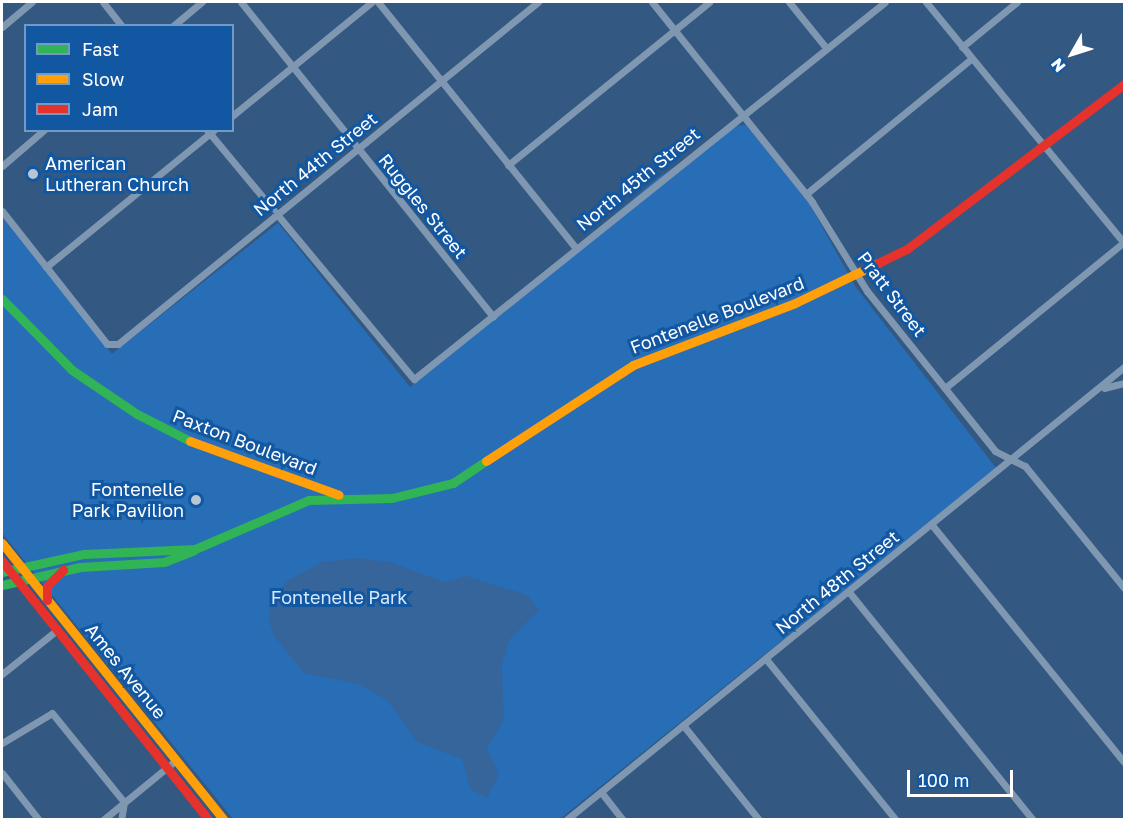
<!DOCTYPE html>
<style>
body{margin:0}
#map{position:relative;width:1126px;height:821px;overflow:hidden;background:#335881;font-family:"Golos Text",sans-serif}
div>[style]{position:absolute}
.green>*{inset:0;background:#276eb7}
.water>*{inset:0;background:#35659a}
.street>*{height:7px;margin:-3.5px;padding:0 3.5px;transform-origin:3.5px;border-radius:3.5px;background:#7f97b1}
.fast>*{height:9px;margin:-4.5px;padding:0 4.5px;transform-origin:4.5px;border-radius:4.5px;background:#30b455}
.slow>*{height:9px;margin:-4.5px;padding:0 4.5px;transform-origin:4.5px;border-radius:4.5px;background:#ff9f0a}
.jam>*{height:9px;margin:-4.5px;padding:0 4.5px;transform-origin:4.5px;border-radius:4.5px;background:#e5322d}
.dots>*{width:16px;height:16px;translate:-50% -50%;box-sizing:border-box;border:3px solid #1257a2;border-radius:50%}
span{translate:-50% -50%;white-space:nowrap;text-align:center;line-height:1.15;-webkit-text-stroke:6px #1257a2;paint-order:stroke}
.poi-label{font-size:18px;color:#fff}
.left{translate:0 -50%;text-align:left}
.right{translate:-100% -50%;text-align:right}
.street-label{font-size:18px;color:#fff}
.park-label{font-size:18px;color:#d5e9fe}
.frame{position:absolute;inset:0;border:3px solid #fff;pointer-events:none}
.legend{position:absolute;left:24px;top:24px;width:210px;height:108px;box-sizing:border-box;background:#1257a2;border:2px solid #719ac7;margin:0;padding:8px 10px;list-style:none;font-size:18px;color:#fff}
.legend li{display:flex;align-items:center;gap:12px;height:30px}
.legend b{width:30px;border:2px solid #719ac7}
.north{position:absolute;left:1042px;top:24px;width:60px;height:60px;-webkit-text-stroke:4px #1257a2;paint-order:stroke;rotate:231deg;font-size:16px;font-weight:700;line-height:24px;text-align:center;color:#fff}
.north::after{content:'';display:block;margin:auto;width:21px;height:27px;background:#fff;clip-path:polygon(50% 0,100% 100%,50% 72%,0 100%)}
.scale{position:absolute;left:907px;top:770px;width:106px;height:27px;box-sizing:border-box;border:3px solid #fff;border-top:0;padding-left:8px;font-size:18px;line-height:21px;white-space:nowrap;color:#fff;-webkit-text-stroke:4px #1257a2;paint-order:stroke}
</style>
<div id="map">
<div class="green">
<div style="clip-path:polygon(746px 125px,809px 203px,855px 286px,996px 468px,560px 819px,233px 819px,2px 533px,2px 217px,112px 354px,278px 223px,410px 387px,659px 177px,736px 126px)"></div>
</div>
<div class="water">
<div style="clip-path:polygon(357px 558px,390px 562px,444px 582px,466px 576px,527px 595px,539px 610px,509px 640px,502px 665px,504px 720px,487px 748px,499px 774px,487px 798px,470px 789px,462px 759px,417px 742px,387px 700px,358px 684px,304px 673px,274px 636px,268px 618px,274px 597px,287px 581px,322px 562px)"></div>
</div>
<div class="street">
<div style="left:103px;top:2px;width:31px;rotate:52deg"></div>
<div style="left:241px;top:2px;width:403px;rotate:51.3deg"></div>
<div style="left:378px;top:2px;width:316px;rotate:51.2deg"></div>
<div style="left:652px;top:2px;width:256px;rotate:51.3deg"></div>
<div style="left:812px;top:202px;width:105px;rotate:58.3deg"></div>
<div style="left:867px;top:291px;width:205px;rotate:51.3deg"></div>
<div style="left:995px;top:451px;width:34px;rotate:27deg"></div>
<div style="left:1025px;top:466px;width:157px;rotate:50.9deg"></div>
<div style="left:789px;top:2px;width:60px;rotate:51deg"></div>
<div style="left:926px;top:2px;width:312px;rotate:50.6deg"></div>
<div style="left:173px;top:26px;width:38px;rotate:-40deg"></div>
<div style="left:2px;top:27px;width:39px;rotate:-40deg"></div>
<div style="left:962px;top:47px;width:71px;rotate:-39.3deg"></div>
<div style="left:232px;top:116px;width:181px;rotate:-39.2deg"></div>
<div style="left:207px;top:130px;width:324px;rotate:50.3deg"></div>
<div style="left:414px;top:379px;width:603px;rotate:-38.67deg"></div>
<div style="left:508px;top:165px;width:259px;rotate:-39deg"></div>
<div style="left:2px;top:166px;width:55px;rotate:-40.6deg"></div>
<div style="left:806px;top:194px;width:213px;rotate:-39.3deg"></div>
<div style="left:2px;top:211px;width:169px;rotate:51.7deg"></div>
<div style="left:107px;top:344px;width:11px"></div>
<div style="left:118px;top:344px;width:542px;rotate:-39.16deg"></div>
<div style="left:46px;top:267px;width:217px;rotate:-39.2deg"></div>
<div style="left:945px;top:388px;width:231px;rotate:-39.2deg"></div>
<div style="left:1104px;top:388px;width:21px;rotate:-14deg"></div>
<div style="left:932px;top:525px;width:305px;rotate:51deg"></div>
<div style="left:849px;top:592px;width:293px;rotate:51.1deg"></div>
<div style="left:766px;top:659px;width:207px;rotate:51.1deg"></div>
<div style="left:2px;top:674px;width:70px;rotate:-38.7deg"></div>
<div style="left:683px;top:725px;width:122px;rotate:51.3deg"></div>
<div style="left:2px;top:743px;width:58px;rotate:-31deg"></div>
<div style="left:52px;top:713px;width:114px;rotate:51deg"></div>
<div style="left:124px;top:802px;width:18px;rotate:99deg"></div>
<div style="left:2px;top:773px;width:60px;rotate:51.8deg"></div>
<div style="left:601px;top:792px;width:36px;rotate:52deg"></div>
<div style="left:103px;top:820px;width:94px;rotate:-39.4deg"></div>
<div style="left:566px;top:820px;width:719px;rotate:-39.07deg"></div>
</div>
<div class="fast">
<div style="left:2px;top:299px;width:100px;rotate:45.4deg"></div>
<div style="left:72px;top:370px;width:78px;rotate:34.1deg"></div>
<div style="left:137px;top:414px;width:59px;rotate:27deg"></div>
<div style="left:2px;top:572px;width:84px;rotate:-12.4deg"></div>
<div style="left:84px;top:554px;width:111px;rotate:-2.6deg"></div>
<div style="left:195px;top:549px;width:124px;rotate:-23.3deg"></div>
<div style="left:309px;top:500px;width:83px;rotate:-1.4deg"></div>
<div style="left:392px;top:498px;width:63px;rotate:-13.8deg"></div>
<div style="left:453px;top:483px;width:40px;rotate:-34deg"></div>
<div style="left:2px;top:585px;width:80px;rotate:-13deg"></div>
<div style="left:80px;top:567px;width:84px;rotate:-3.4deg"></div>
<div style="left:164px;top:562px;width:31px;rotate:-21deg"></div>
</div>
<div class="slow">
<div style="left:190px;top:441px;width:158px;rotate:19.9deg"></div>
<div style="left:486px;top:461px;width:176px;rotate:-33.1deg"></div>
<div style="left:633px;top:365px;width:173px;rotate:-20.9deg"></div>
<div style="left:795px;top:303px;width:92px;rotate:-25.7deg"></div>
<div style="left:2px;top:543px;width:355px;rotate:51.3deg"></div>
</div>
<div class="jam">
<div style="left:878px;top:263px;width:32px;rotate:-26deg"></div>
<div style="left:907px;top:249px;width:273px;rotate:-37.2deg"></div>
<div style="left:2px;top:561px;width:332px;rotate:51.4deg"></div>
<div style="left:47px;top:600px;width:14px;rotate:-90deg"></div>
<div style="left:47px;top:586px;width:23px;rotate:-45deg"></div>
</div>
<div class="dots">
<div style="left:33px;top:174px;background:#b8c5d3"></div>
<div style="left:196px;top:500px;background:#b8c5d3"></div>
</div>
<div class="poi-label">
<span class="left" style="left:45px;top:174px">American<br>Lutheran Church</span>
<span class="right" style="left:184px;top:500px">Fontenelle<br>Park Pavilion</span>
</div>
<div class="street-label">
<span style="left:315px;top:164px;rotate:-39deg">North 44th Street</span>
<span style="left:638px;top:179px;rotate:-39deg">North 45th Street</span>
<span style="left:423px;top:206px;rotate:51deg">Ruggles Street</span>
<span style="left:892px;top:294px;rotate:53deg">Pratt Street</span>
<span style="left:717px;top:315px;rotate:-21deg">Fontenelle Boulevard</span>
<span style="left:245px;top:442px;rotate:21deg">Paxton Boulevard</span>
<span style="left:837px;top:582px;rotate:-39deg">North 48th Street</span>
<span style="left:126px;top:671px;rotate:51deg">Ames Avenue</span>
</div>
<div class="park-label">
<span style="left:339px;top:597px">Fontenelle Park</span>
</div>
<div class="frame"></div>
<ul class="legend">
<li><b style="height:8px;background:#30b455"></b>Fast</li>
<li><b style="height:8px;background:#ff9f0a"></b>Slow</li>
<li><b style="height:8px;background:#e5322d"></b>Jam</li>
</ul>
<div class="north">N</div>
<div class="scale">100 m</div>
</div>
